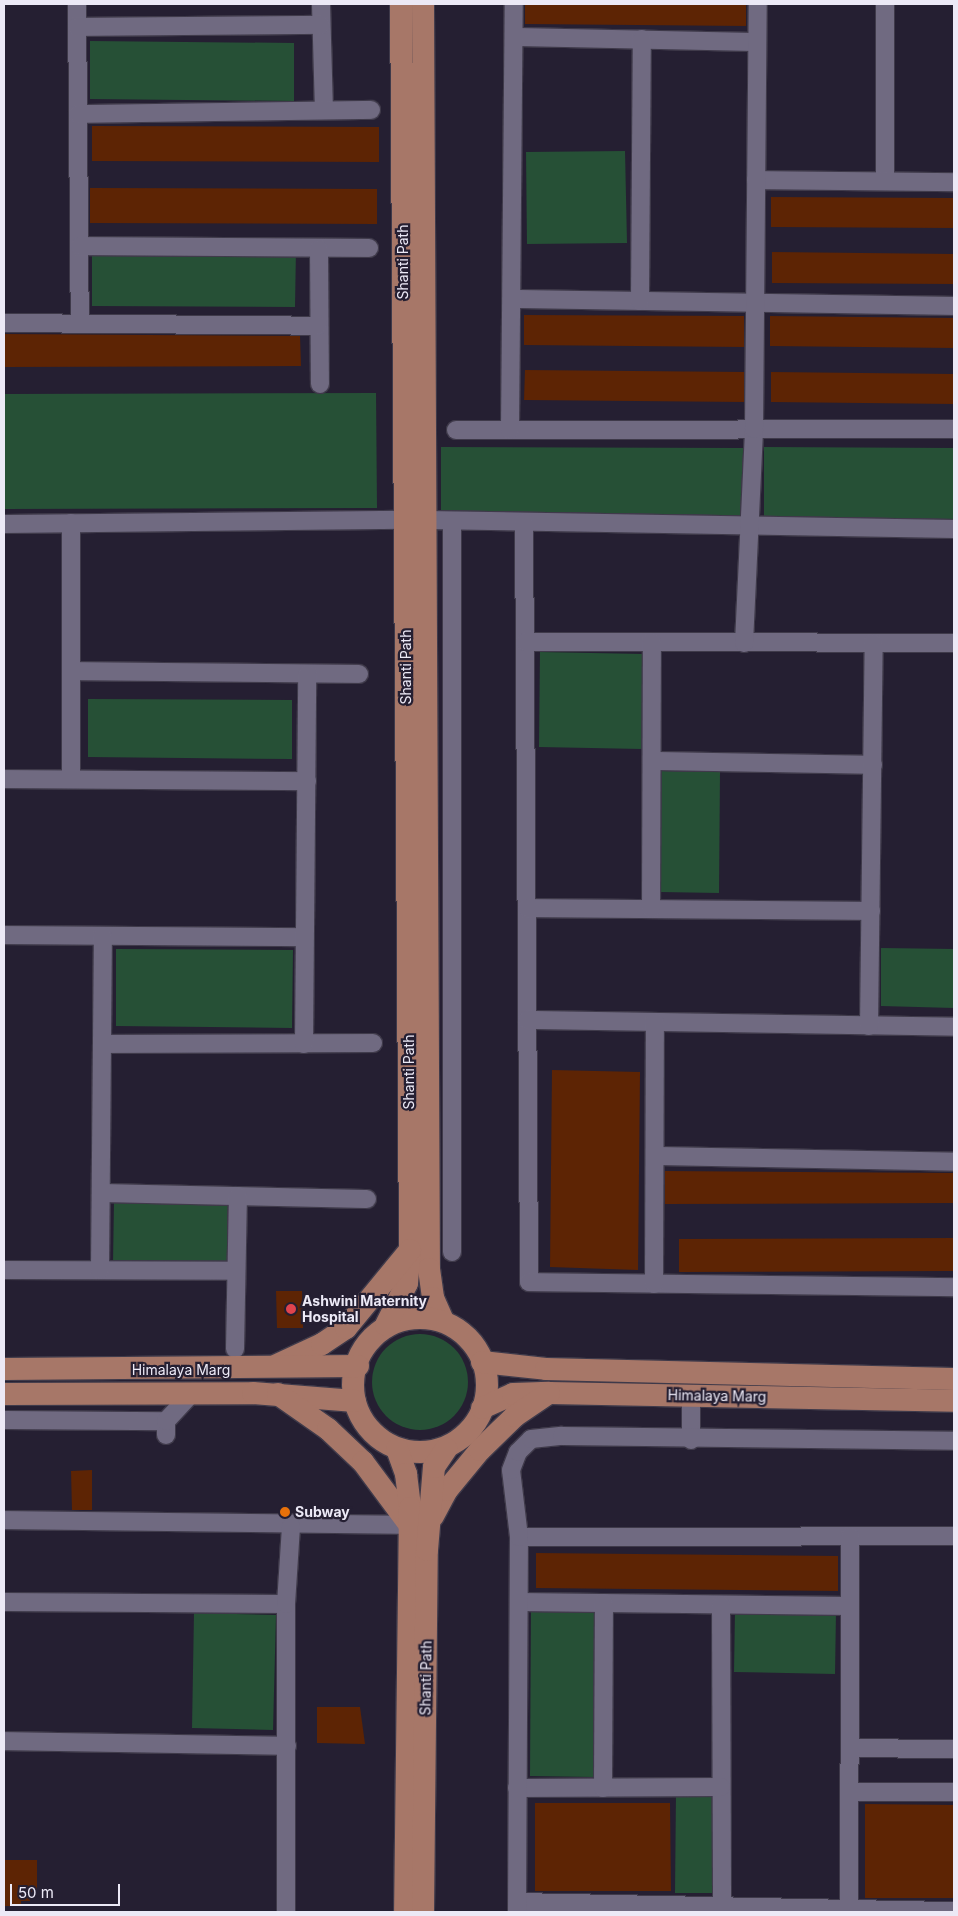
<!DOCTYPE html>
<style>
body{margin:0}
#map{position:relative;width:958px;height:1916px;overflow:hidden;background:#251f32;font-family:Inter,sans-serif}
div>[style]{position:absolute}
.green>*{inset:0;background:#265036}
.round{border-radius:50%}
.building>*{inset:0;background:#5d2404}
.roads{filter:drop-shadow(1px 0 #3f3a4a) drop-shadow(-1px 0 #3f3a4a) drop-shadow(0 1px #3f3a4a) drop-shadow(0 -1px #3f3a4a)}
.minor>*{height:18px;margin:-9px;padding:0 9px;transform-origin:9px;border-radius:9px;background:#706a81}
.major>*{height:22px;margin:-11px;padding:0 11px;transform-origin:11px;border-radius:11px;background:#a77768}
.major>.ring{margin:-11px;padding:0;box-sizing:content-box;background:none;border:22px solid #a77768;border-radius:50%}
.dots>*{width:14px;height:14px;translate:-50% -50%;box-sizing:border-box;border:2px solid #251f32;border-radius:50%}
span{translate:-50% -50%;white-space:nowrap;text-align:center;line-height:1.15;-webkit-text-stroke:4.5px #251f32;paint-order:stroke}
.street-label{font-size:14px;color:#ece9f6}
.poi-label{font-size:14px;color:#ece9f6;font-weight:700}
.left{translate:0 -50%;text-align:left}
.frame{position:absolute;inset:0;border:5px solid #ece9f6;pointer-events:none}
.scale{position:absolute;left:10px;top:1884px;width:110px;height:22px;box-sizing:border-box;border:2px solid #ece9f6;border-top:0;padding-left:6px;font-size:15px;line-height:18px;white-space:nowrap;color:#ece9f6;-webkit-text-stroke:4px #251f32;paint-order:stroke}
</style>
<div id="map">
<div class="green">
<div style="clip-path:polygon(90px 41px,294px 43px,294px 101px,90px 99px)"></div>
<div style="clip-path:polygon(625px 151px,627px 243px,527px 244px,526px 152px)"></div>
<div style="clip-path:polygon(92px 248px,296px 249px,295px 307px,92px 306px)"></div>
<div style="clip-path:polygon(376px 393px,377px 508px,4px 509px,4px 394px)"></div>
<div style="clip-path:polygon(441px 447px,743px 448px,743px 516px,441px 514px)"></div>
<div style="clip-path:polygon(764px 447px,954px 448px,954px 519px,764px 518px)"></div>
<div style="clip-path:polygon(540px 652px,643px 654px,642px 749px,539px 747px)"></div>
<div style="clip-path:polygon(88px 699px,292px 700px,292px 759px,88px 757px)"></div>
<div style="clip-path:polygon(661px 771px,720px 772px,719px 893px,660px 892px)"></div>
<div style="clip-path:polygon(881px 948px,954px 949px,954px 1008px,881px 1006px)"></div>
<div style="clip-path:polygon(116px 949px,293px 950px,292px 1028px,116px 1026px)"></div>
<div style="clip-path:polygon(114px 1202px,228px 1204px,227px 1265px,113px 1263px)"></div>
<div class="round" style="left:372px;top:1334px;width:96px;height:96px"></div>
<div style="clip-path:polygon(531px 1609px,595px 1610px,594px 1777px,530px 1776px)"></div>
<div style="clip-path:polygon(735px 1611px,836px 1612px,835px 1674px,734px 1672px)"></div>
<div style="clip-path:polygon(194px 1613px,276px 1615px,273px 1730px,192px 1728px)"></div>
<div style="clip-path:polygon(676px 1793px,716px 1794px,715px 1893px,675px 1893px)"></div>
</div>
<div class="building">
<div style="clip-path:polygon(525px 4px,746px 4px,746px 26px,525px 24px)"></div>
<div style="clip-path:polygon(92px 126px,379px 127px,379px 162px,92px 161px)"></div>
<div style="clip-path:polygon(90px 188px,377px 189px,377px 224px,90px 223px)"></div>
<div style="clip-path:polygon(771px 197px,954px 198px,954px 228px,771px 227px)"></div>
<div style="clip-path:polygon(772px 252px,954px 254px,954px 284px,772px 283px)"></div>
<div style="clip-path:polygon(524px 315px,744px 316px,744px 347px,524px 345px)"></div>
<div style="clip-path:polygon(770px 316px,954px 318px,954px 348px,770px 346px)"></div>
<div style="clip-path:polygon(4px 334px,300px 336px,301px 366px,4px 367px)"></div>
<div style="clip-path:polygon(525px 370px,744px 372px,744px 402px,524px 400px)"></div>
<div style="clip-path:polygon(771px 372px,954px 374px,954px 404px,771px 402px)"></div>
<div style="clip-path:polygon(552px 1070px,640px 1072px,638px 1270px,550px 1267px)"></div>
<div style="clip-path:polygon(665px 1171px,954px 1173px,954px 1203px,665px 1204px)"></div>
<div style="clip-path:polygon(954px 1238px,954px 1271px,679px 1272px,679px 1239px)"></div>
<div style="clip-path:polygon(276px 1291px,302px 1291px,303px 1328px,277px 1328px)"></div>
<div style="clip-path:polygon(92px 1470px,92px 1510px,72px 1510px,71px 1471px)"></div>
<div style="clip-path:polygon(536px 1553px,838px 1556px,838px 1591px,536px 1588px)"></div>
<div style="clip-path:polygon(317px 1707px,360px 1707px,365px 1744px,317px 1743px)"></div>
<div style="clip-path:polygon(535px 1803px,670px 1803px,671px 1891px,535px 1891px)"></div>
<div style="clip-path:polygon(865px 1804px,954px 1805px,954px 1898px,865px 1898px)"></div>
<div style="clip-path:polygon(4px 1860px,37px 1860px,37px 1891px,29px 1892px,30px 1901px,21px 1901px,21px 1906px,4px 1906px)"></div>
</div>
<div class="roads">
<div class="minor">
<div style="left:77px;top:4px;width:318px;rotate:89.5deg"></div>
<div style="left:321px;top:4px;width:106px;rotate:88.4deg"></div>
<div style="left:885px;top:4px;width:177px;rotate:90deg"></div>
<div style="left:77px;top:27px;width:244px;rotate:-0.5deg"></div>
<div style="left:515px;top:37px;width:242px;rotate:1.2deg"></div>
<div style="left:78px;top:114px;width:293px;rotate:-0.8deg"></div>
<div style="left:756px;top:180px;width:198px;rotate:0.6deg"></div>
<div style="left:80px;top:246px;width:289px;rotate:0.4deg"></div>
<div style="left:319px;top:249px;width:135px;rotate:89.6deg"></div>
<div style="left:512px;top:299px;width:442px;rotate:0.9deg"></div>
<div style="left:640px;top:301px;width:262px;rotate:-89.6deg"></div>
<div style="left:4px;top:323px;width:314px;rotate:0.5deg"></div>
<div style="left:456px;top:430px;width:498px;rotate:-0.1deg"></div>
<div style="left:510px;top:430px;width:426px;rotate:-89.5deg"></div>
<div style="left:426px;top:520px;width:528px;rotate:0.98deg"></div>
<div style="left:452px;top:521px;width:731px;rotate:90deg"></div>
<div style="left:524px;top:522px;width:760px;rotate:89.62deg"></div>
<div style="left:529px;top:1282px;width:425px;rotate:0.7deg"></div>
<div style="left:4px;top:524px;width:401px;rotate:-0.6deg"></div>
<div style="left:525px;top:642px;width:429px;rotate:0.1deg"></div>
<div style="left:744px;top:643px;width:214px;rotate:-87.3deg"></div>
<div style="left:754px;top:429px;width:425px;rotate:-89.5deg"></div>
<div style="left:71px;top:671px;width:288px;rotate:0.6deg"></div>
<div style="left:652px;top:761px;width:221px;rotate:1deg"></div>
<div style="left:4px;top:779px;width:303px;rotate:0.4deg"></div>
<div style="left:71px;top:779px;width:256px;rotate:-90deg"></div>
<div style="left:527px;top:908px;width:344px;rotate:0.5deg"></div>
<div style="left:651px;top:909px;width:267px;rotate:-89.8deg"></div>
<div style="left:4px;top:935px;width:300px;rotate:0.4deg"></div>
<div style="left:527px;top:1020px;width:427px;rotate:0.9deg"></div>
<div style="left:869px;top:1026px;width:383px;rotate:-89.3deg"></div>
<div style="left:102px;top:1044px;width:271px;rotate:-0.2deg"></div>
<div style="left:304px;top:1044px;width:370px;rotate:-89.5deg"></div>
<div style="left:655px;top:1156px;width:299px;rotate:1.1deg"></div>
<div style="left:101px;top:1193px;width:266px;rotate:1.3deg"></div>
<div style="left:4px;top:1270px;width:232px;rotate:0.2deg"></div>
<div style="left:100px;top:1270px;width:334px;rotate:-89.5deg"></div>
<div style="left:654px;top:1284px;width:262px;rotate:-89.8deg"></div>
<div style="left:235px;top:1349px;width:153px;rotate:-88.9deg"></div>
<div style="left:691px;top:1396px;width:44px;rotate:90deg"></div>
<div style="left:4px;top:1420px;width:162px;rotate:0.4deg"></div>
<div style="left:166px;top:1435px;width:14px;rotate:-90deg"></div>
<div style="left:166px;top:1421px;width:37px;rotate:-47deg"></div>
<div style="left:4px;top:1520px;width:406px;rotate:0.7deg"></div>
<div style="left:519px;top:1537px;width:435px;rotate:-0.1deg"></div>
<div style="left:4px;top:1602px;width:282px;rotate:0.4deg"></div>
<div style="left:519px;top:1602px;width:331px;rotate:0.7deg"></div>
<div style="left:721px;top:1605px;width:302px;rotate:89.8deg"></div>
<div style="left:4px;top:1741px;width:283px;rotate:1deg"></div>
<div style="left:850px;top:1748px;width:104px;rotate:0.6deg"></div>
<div style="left:517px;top:1788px;width:204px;rotate:-0.3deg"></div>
<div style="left:603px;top:1788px;width:185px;rotate:-89.7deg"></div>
<div style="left:851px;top:1792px;width:103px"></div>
<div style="left:518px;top:1902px;width:436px;rotate:1.2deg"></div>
<div style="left:286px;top:1912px;width:308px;rotate:-90deg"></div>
<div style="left:286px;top:1604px;width:78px;rotate:-86.3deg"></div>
<div style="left:517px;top:1912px;width:375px;rotate:-89.7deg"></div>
<div style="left:519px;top:1537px;width:67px;rotate:-96.8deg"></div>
<div style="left:511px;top:1470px;width:19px;rotate:-69deg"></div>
<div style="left:518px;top:1452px;width:18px;rotate:-45deg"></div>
<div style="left:531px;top:1439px;width:31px;rotate:-6deg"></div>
<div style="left:562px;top:1436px;width:392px;rotate:0.7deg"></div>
<div style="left:849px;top:1912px;width:376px;rotate:-89.8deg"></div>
</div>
<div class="major">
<div style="left:423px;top:4px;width:1265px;rotate:89.73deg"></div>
<div style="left:429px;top:1269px;width:29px;rotate:82deg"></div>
<div style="left:433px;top:1298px;width:24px;rotate:66deg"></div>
<div class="ring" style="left:353px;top:1318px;width:112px;height:112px"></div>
<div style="left:386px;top:1325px;width:47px;rotate:-63.4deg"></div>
<div style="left:407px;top:1283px;width:33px;rotate:-85deg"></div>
<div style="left:410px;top:1250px;width:1246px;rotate:-90.41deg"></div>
<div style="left:482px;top:1362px;width:64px;rotate:6.2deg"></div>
<div style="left:546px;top:1369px;width:408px;rotate:1.4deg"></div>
<div style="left:277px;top:1365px;width:50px;rotate:-25deg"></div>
<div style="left:322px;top:1344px;width:29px;rotate:-34deg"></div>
<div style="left:346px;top:1328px;width:101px;rotate:-50.6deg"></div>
<div style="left:4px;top:1369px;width:354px;rotate:-0.5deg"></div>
<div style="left:4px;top:1394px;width:249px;rotate:-0.2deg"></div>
<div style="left:253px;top:1393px;width:102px;rotate:4.5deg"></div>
<div style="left:278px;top:1394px;width:61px;rotate:35deg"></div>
<div style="left:328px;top:1429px;width:48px;rotate:43.3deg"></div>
<div style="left:363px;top:1462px;width:77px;rotate:53.4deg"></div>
<div style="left:482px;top:1408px;width:34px;rotate:-24deg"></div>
<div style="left:513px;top:1394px;width:36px;rotate:-2deg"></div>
<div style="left:549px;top:1393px;width:405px;rotate:1.1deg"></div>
<div style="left:397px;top:1449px;width:27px;rotate:70deg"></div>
<div style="left:406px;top:1474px;width:34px;rotate:83deg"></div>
<div style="left:410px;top:1508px;width:404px;rotate:90.7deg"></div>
<div style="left:433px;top:1516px;width:30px;rotate:-62deg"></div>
<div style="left:447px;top:1490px;width:52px;rotate:-50.5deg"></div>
<div style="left:480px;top:1450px;width:49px;rotate:-44.2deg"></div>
<div style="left:515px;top:1416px;width:41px;rotate:-34.1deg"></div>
<div style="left:423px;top:1912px;width:362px;rotate:-89.4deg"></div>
<div style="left:427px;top:1550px;width:83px;rotate:-85.2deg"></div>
<div style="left:434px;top:1467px;width:22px;rotate:-56deg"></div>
</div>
</div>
<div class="dots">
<div style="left:291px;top:1309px;background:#e0444e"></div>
<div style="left:285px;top:1512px;background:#e8710a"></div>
</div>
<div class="street-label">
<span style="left:403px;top:262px;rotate:-90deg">Shanti Path</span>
<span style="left:406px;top:667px;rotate:-90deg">Shanti Path</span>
<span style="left:409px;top:1072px;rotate:-90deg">Shanti Path</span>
<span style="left:181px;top:1370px">Himalaya Marg</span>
<span style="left:717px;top:1396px;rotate:1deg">Himalaya Marg</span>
<span style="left:426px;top:1678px;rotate:-89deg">Shanti Path</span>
</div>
<div class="poi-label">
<span class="left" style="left:302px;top:1309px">Ashwini Maternity<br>Hospital</span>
<span class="left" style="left:295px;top:1512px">Subway</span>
</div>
<div class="frame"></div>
<div class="scale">50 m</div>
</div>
